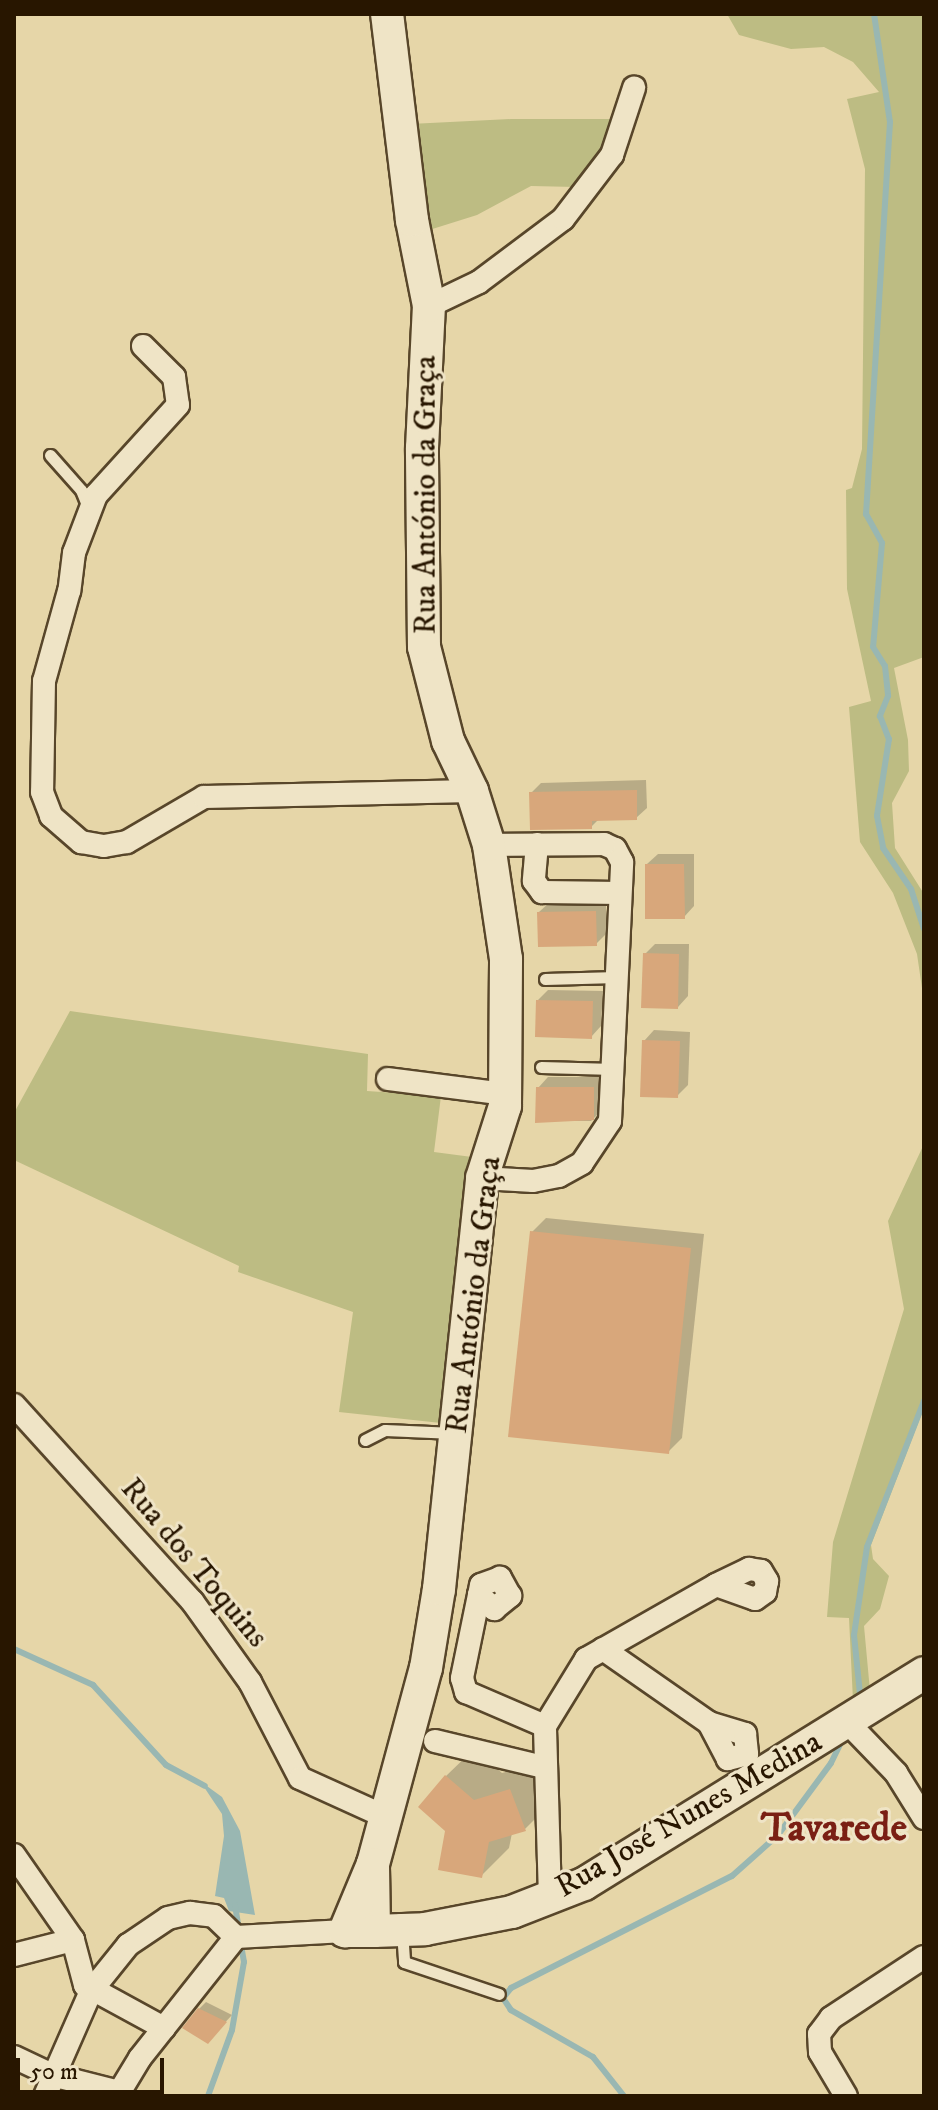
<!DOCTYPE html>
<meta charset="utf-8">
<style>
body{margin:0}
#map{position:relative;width:938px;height:2110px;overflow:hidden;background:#e6d6a8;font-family:"IM FELL DW Pica",serif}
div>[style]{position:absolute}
.green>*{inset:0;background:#bdbc83}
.water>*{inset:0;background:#99b7b2}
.shadow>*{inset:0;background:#0003}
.stream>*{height:6px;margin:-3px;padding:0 3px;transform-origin:3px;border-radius:3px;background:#99b7b2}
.building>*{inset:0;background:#d8a77b}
.roads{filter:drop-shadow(2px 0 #58462a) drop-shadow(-2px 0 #58462a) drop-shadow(0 2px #58462a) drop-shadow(0 -2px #58462a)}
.lane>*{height:11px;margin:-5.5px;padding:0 5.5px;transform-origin:5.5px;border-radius:5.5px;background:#efe4c6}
.street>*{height:22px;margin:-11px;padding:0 11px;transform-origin:11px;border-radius:11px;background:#efe4c6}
.secondary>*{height:32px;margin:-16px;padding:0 16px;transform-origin:16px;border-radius:16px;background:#efe4c6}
span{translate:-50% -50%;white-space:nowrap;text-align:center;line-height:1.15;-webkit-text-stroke:6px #efe4c6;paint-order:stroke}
.street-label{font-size:32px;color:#281600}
.district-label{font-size:40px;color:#7a1f14;font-weight:700}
.frame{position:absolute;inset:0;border:16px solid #281600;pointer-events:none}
.scale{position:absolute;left:16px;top:2058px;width:148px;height:36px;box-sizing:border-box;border:4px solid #281600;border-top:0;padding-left:10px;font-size:24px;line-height:28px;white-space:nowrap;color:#281600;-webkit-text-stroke:6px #efe4c6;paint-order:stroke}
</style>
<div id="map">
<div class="green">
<div style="clip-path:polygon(727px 14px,924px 14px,924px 657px,894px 668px,908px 740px,909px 771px,892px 803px,895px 848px,924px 894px,924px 1002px,917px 954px,893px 893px,860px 842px,849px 707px,871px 701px,847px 589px,846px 490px,852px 488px,862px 449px,865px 169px,847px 99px,879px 92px,853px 62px,824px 47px,791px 49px,739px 35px)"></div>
<div style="clip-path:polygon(511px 119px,624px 119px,576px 187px,531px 186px,477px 215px,426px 231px,410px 124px)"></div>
<div style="clip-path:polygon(70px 1011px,368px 1054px,367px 1091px,441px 1096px,434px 1152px,472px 1157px,441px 1423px,339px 1412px,353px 1312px,238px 1272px,239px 1266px,14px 1160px,14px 1113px)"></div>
<div style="clip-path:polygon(924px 1144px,924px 1408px,871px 1545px,873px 1559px,889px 1576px,880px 1609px,864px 1626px,870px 1691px,853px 1701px,849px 1618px,827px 1617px,833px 1542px,904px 1309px,888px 1221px)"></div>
</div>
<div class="water">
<div style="clip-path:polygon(200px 1781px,222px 1797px,240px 1831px,255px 1915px,229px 1911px,224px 1898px,215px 1896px,224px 1836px,222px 1814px)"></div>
</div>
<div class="shadow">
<div style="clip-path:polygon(646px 780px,647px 808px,636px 818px,599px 819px,591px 827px,531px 793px,541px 783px)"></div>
<div style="clip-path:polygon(658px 854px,694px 854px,694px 906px,684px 917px,647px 864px)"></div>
<div style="clip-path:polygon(606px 901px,606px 934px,596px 944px,539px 912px,550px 902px)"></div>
<div style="clip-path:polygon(655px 944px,689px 944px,688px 996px,678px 1007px,645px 954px)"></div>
<div style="clip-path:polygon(548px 990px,603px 991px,601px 1026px,591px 1037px,538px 1000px)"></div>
<div style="clip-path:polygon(654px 1030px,690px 1032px,688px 1085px,677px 1096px,644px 1041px)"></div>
<div style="clip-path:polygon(548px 1077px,604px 1077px,601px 1111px,591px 1121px,537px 1121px,538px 1088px)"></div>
<div style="clip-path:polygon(546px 1218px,704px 1234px,682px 1438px,668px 1452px,532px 1232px)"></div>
<div style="clip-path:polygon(474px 1749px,502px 1773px,537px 1763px,552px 1802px,525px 1829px,512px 1833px,509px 1848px,481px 1876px,447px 1830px,446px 1776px)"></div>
<div style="clip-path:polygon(206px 2002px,232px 2015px,208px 2041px,199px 2009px)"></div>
</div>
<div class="stream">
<div style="left:874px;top:14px;width:109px;rotate:81.6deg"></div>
<div style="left:890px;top:122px;width:393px;rotate:93.5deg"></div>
<div style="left:866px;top:514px;width:33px;rotate:61deg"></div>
<div style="left:882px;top:543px;width:104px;rotate:94.9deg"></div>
<div style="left:873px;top:647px;width:22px;rotate:58deg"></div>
<div style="left:885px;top:666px;width:30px;rotate:84deg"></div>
<div style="left:888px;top:696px;width:22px;rotate:112deg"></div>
<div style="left:880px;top:716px;width:25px;rotate:69deg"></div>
<div style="left:889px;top:739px;width:78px;rotate:98.9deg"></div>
<div style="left:877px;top:816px;width:33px;rotate:79deg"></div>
<div style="left:883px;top:848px;width:50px;rotate:55.7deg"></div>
<div style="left:911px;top:889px;width:42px;rotate:72deg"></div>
<div style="left:14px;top:1649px;width:87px;rotate:24.5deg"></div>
<div style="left:93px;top:1685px;width:108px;rotate:47.6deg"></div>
<div style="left:166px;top:1765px;width:44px;rotate:28.3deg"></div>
<div style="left:860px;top:1694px;width:59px;rotate:-95.8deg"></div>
<div style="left:854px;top:1635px;width:89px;rotate:-81.6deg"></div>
<div style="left:867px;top:1547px;width:157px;rotate:-68.7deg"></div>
<div style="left:235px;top:1905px;width:24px;rotate:81deg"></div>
<div style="left:208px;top:2096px;width:70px;rotate:-70deg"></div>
<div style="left:232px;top:2030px;width:69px;rotate:-80deg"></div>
<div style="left:244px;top:1962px;width:22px;rotate:-100deg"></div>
<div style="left:624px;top:2096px;width:50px;rotate:-128.5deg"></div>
<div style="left:593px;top:2057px;width:95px;rotate:-150.2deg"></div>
<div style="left:511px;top:2010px;width:14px;rotate:-124deg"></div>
<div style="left:503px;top:1998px;width:13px;rotate:-51deg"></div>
<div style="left:511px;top:1988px;width:248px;rotate:-26.9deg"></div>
<div style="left:732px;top:1876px;width:62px;rotate:-41.7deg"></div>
<div style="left:778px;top:1835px;width:89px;rotate:-53.6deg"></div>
<div style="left:831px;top:1763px;width:25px;rotate:-64deg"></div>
</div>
<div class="building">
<div style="clip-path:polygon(637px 790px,637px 820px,592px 821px,592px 829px,530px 830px,529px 792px)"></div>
<div style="clip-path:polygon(645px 864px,684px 864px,685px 919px,645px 919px)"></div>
<div style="clip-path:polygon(596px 911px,597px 946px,538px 947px,537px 912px)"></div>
<div style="clip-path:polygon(643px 953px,679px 954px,678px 1009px,641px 1008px)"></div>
<div style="clip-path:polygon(536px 1000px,593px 1001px,592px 1039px,535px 1037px)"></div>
<div style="clip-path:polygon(642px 1040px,680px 1041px,678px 1098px,640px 1097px)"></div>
<div style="clip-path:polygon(536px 1087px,594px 1087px,594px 1120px,535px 1123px)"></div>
<div style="clip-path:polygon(530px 1231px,691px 1248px,669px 1454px,508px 1437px)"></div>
<div style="clip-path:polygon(445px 1775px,474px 1800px,510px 1789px,526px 1831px,489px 1842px,482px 1878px,438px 1870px,445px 1831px,418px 1807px)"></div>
<div style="clip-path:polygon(198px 2008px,227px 2022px,208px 2044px,182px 2028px)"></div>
</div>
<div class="roads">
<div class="lane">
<div style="left:50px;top:455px;width:47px;rotate:48.5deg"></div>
<div style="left:81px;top:490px;width:18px;rotate:68deg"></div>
<div style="left:545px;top:979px;width:72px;rotate:-1.6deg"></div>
<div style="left:541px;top:1067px;width:73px;rotate:1.6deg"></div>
<div style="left:365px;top:1440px;width:22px;rotate:-27deg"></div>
<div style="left:385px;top:1430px;width:69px;rotate:2.5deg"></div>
<div style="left:402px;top:1931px;width:31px;rotate:86deg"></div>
<div style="left:404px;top:1962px;width:100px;rotate:18.6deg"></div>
</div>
<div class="street">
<div style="left:429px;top:306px;width:55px;rotate:-25.6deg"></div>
<div style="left:479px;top:282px;width:105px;rotate:-36.9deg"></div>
<div style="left:563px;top:219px;width:81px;rotate:-52.6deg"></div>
<div style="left:612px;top:155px;width:71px;rotate:-71.8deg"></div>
<div style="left:143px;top:346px;width:44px;rotate:45deg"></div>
<div style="left:174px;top:377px;width:28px;rotate:82deg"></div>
<div style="left:178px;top:405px;width:122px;rotate:132.3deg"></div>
<div style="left:96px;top:495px;width:62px;rotate:110.8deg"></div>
<div style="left:74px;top:553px;width:38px;rotate:97deg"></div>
<div style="left:69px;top:591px;width:93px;rotate:105.5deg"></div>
<div style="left:44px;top:681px;width:111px;rotate:91deg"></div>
<div style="left:42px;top:792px;width:26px;rotate:69deg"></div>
<div style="left:51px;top:816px;width:40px;rotate:41deg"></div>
<div style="left:81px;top:842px;width:23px;rotate:10deg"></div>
<div style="left:104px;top:846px;width:23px;rotate:-10deg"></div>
<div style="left:127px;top:842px;width:89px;rotate:-30.3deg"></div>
<div style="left:204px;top:797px;width:268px;rotate:-1.3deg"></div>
<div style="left:537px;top:844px;width:37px;rotate:95deg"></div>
<div style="left:534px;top:881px;width:14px;rotate:54deg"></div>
<div style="left:542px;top:892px;width:78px;rotate:0.7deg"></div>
<div style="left:388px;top:1079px;width:118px;rotate:7.3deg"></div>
<div style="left:482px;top:1178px;width:51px;rotate:3.4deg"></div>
<div style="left:533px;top:1181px;width:26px;rotate:-11deg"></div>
<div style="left:559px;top:1176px;width:26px;rotate:-29deg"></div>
<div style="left:582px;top:1163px;width:50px;rotate:-56.3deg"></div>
<div style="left:610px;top:1121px;width:259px;rotate:-87.3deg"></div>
<div style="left:622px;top:862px;width:15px;rotate:-118deg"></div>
<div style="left:615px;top:849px;width:12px;rotate:-156deg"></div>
<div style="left:604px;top:844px;width:115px;rotate:179.5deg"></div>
<div style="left:14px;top:1405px;width:265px;rotate:47.8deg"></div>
<div style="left:192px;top:1601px;width:100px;rotate:54.4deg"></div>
<div style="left:250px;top:1682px;width:108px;rotate:62.5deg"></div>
<div style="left:300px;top:1778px;width:97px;rotate:24.4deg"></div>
<div style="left:479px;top:1595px;width:21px;rotate:43deg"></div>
<div style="left:494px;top:1609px;width:21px;rotate:-39deg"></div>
<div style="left:510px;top:1596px;width:21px;rotate:-119deg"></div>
<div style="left:500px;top:1578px;width:20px;rotate:160deg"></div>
<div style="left:481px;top:1585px;width:10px;rotate:101deg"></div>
<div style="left:479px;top:1595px;width:85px;rotate:101.6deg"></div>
<div style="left:462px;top:1678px;width:15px;rotate:74deg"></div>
<div style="left:466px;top:1692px;width:86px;rotate:23.3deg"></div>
<div style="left:603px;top:1649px;width:129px;rotate:34.9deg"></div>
<div style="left:709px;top:1723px;width:38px;rotate:17deg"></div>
<div style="left:745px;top:1734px;width:20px;rotate:84deg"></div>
<div style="left:747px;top:1754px;width:20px;rotate:165deg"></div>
<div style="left:728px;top:1759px;width:41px;rotate:-117.8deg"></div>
<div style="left:847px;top:1722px;width:71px;rotate:46.1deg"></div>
<div style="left:896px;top:1773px;width:53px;rotate:58.1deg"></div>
<div style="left:435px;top:1741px;width:111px;rotate:13.5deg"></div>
<div style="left:14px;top:1855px;width:103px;rotate:55.2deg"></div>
<div style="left:73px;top:1940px;width:47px;rotate:75.1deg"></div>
<div style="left:85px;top:1985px;width:90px;rotate:28.6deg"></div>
<div style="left:550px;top:1897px;width:171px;rotate:-91.7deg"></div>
<div style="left:545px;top:1726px;width:79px;rotate:-58.5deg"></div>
<div style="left:586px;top:1659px;width:150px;rotate:-29.6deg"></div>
<div style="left:716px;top:1585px;width:37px;rotate:-26deg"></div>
<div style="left:749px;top:1569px;width:12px;rotate:9deg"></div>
<div style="left:761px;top:1571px;width:12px;rotate:59deg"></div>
<div style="left:767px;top:1581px;width:11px;rotate:100deg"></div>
<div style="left:765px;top:1592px;width:12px;rotate:145deg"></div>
<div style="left:755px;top:1599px;width:41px;rotate:-160.3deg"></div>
<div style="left:236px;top:1937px;width:109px;rotate:-3.2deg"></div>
<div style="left:14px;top:1955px;width:61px;rotate:-14.3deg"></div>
<div style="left:14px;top:2057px;width:42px;rotate:25.3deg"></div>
<div style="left:52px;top:2075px;width:69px;rotate:14.2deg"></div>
<div style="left:45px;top:2096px;width:115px;rotate:-66.3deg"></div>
<div style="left:91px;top:1991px;width:59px;rotate:-51.2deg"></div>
<div style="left:128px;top:1945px;width:48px;rotate:-34deg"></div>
<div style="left:168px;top:1918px;width:23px;rotate:-13deg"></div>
<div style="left:190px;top:1913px;width:24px;rotate:7deg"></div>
<div style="left:214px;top:1916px;width:30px;rotate:44deg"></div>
<div style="left:117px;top:2096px;width:44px;rotate:-58.8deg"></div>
<div style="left:140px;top:2058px;width:154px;rotate:-51.6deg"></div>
<div style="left:846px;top:2096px;width:51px;rotate:-120.6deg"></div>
<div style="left:820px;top:2052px;width:18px;rotate:-93deg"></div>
<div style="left:819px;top:2034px;width:20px;rotate:-53deg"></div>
<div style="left:831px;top:2018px;width:111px;rotate:-33.3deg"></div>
</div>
<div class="secondary">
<div style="left:373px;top:1864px;width:203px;rotate:-74.9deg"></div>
<div style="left:426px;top:1668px;width:80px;rotate:-80.7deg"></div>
<div style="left:439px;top:1589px;width:413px;rotate:-84deg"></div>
<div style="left:482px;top:1178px;width:76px;rotate:-72.3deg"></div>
<div style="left:505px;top:1106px;width:147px;rotate:-89.6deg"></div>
<div style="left:506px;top:959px;width:115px;rotate:-98.5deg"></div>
<div style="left:489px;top:845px;width:57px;rotate:-107.5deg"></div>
<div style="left:472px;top:791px;width:55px;rotate:-115.6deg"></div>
<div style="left:448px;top:741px;width:97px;rotate:-104.3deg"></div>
<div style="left:424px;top:647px;width:199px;rotate:-90.6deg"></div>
<div style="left:422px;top:448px;width:142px;rotate:-87.2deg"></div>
<div style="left:429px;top:306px;width:88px;rotate:-101.2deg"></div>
<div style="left:412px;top:220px;width:208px;rotate:-96.9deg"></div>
<div style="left:374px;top:1931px;width:67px;rotate:-90.9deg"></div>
<div style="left:373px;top:1864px;width:73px;rotate:112.7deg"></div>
<div style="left:345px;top:1931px;width:29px"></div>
<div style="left:374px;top:1931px;width:28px;rotate:-2deg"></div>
<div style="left:402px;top:1930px;width:23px;rotate:-2deg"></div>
<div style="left:425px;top:1929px;width:89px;rotate:-11.1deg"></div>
<div style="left:512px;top:1912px;width:77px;rotate:-21.3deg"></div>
<div style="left:584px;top:1884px;width:400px;rotate:-31.8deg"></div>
</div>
</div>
<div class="street-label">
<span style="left:426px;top:495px;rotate:-90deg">Rua António da Graça</span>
<span style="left:474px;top:1295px;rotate:-83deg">Rua António da Graça</span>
<span style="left:194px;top:1563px;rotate:50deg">Rua dos Toquins</span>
<span style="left:689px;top:1815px;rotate:-30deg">Rua José Nunes Medina</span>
</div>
<div class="district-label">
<span style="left:834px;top:1829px">Tavarede</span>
</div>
<div class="frame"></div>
<div class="scale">50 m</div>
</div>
